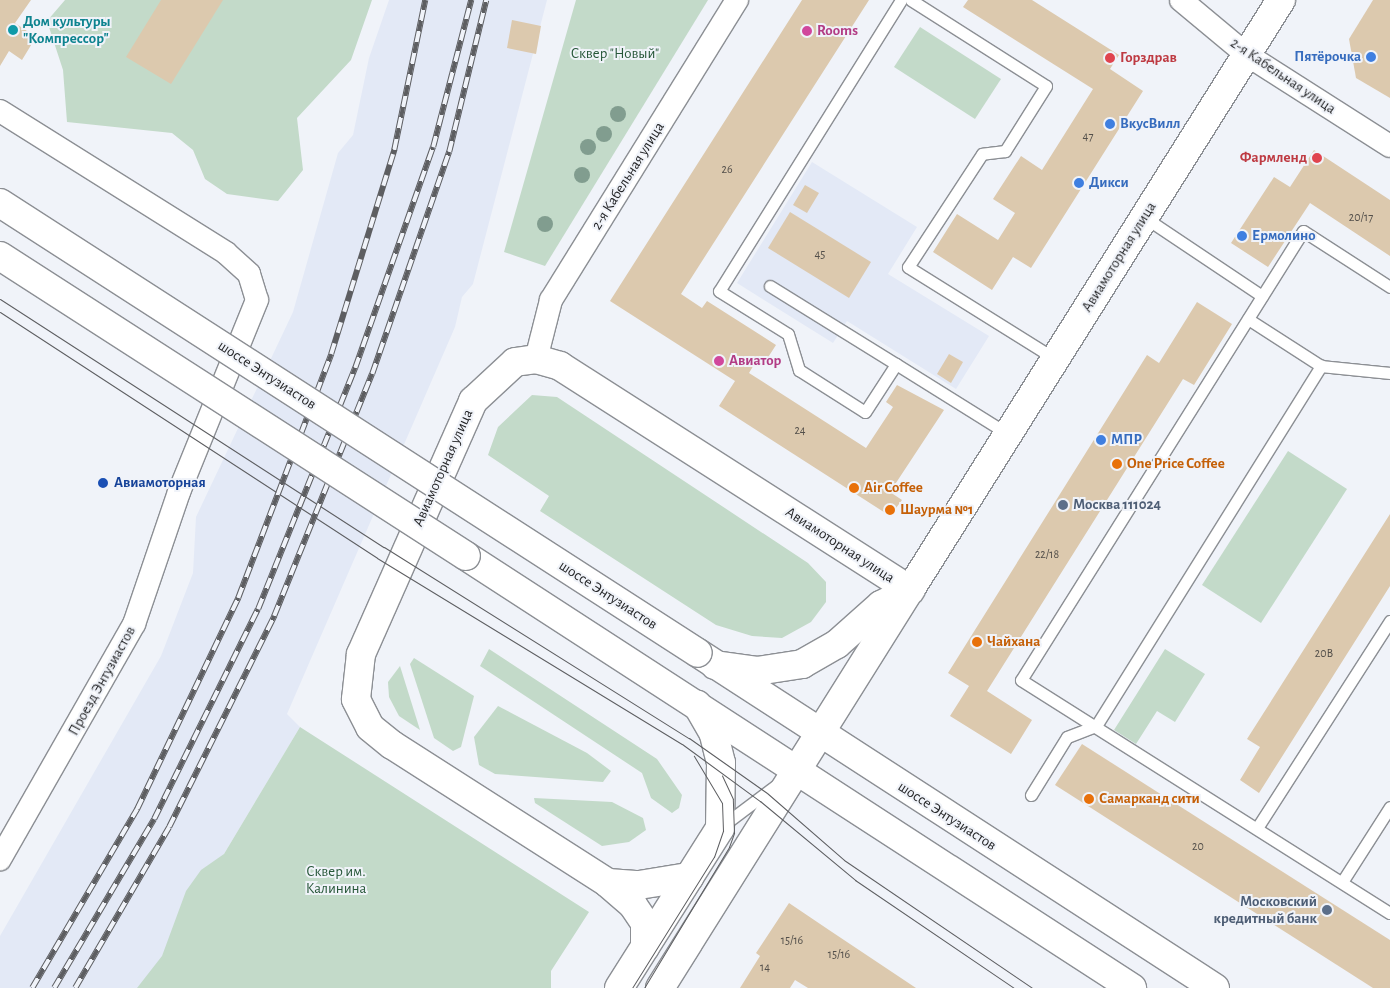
<!DOCTYPE html>
<meta charset="utf-8">
<style>
body{margin:0}
#map{position:relative;width:1390px;height:988px;overflow:hidden;background:#f0f3f9;font-family:"Alegreya Sans",sans-serif}
div>[style]{position:absolute}
.built>*{inset:0;background:#e3e9f6}
.green>*{inset:0;background:#c3dac9}
.building>*{inset:0;background:#dcc9ae}
.roads{filter:drop-shadow(1px 0 #8c8f94) drop-shadow(-1px 0 #8c8f94) drop-shadow(0 1px #8c8f94) drop-shadow(0 -1px #8c8f94)}
.service>*{height:11px;margin:-5.5px;padding:0 5.5px;transform-origin:5.5px;border-radius:5.5px;background:#fff}
.minor>*{height:22px;margin:-11px;padding:0 11px;transform-origin:11px;border-radius:11px;background:#fff}
.tertiary>*{height:28px;margin:-14px;padding:0 14px;transform-origin:14px;border-radius:14px;background:#fff}
.secondary>*{height:28px;margin:-14px;padding:0 14px;transform-origin:14px;border-radius:14px;background:#fff}
.primary>*{height:28px;margin:-14px;padding:0 14px;transform-origin:14px;border-radius:14px;background:#fff}
.tram>*{height:1px;margin:-0.5px;padding:0 0.5px;transform-origin:0.5px;border-radius:0.5px;background:#5d5e61}
.rail>*{height:5.5px;margin-top:-2.75px;transform-origin:0;background:repeating-linear-gradient(90deg,#f0f3f9 0 11px,#5d5e61 0 22px);box-sizing:border-box;border-block:1px solid #5d5e61}
.bridges{filter:drop-shadow(1px 0 #8c8f94) drop-shadow(-1px 0 #8c8f94) drop-shadow(0 1px #8c8f94) drop-shadow(0 -1px #8c8f94)}
.primary-bridge>*{height:28px;margin:-14px;padding:0 14px;transform-origin:14px;border-radius:14px;background:#fff}
.trees>*{width:16px;height:16px;margin:-8px;border-radius:50%;background:#819d8f}
.dots>*{width:14px;height:14px;translate:-50% -50%;box-sizing:border-box;border:2px solid #f0f3f9;border-radius:50%}
span{translate:-50% -50%;white-space:nowrap;text-align:center;line-height:1.15;-webkit-text-stroke:4px #f0f3f9;paint-order:stroke}
.number-label{font-size:12px;color:#534f4a}
.number-label span{-webkit-text-stroke-width:0}
.culture-label{font-size:15px;color:#0d838f;font-weight:700}
.left{translate:0 -50%;text-align:left}
.hotel-label{font-size:15px;color:#b23c85;font-weight:700}
.park-label{font-size:15px;color:#275739}
.shop-label{font-size:15px;color:#366cbe;font-weight:700}
.right{translate:-100% -50%;text-align:right}
.health-label{font-size:15px;color:#be3a42;font-weight:700}
.street-label{font-size:15px;color:#252628}
.food-label{font-size:15px;color:#c56008;font-weight:700}
.transit-label{font-size:15px;color:#164399;font-weight:700}
.service-label{font-size:15px;color:#4e5e75;font-weight:700}
</style>
<div id="map">
<div class="built">
<div style="clip-path:polygon(389px 0,547px 0,473px 284px,462px 297px,455px 327px,287px 714px,300px 727px,144px 988px,0 988px,0 936px,161px 656px,193px 573px,196px 517px,293px 312px,338px 153px,353px 135px,369px 58px)"></div>
<div style="clip-path:polygon(812px 162px,917px 227px,888px 274px,989px 336px,956px 389px,847px 321px,833px 343px,737px 283px)"></div>
</div>
<div class="green">
<div style="clip-path:polygon(65px 0,372px 0,351px 60px,297px 118px,303px 170px,278px 201px,227px 194px,205px 179px,193px 150px,172px 133px,67px 122px,63px 70px,47px 21px)"></div>
<div style="clip-path:polygon(576px 0,708px 0,545px 266px,504px 252px)"></div>
<div style="clip-path:polygon(920px 27px,1001px 79px,975px 119px,894px 67px)"></div>
<div style="clip-path:polygon(532px 395px,557px 397px,808px 563px,826px 582px,826px 602px,811px 622px,782px 638px,752px 636px,716px 625px,540px 511px,549px 496px,488px 455px,498px 427px)"></div>
<div style="clip-path:polygon(1288px 451px,1347px 489px,1261px 623px,1202px 585px)"></div>
<div style="clip-path:polygon(489px 649px,657px 759px,682px 795px,679px 808px,672px 813px,651px 798px,642px 773px,480px 666px)"></div>
<div style="clip-path:polygon(1165px 649px,1205px 674px,1175px 722px,1157px 711px,1136px 744px,1114px 730px)"></div>
<div style="clip-path:polygon(414px 658px,474px 696px,461px 747px,453px 751px,434px 738px,410px 664px)"></div>
<div style="clip-path:polygon(400px 666px,420px 730px,399px 716px,389px 697px,388px 682px)"></div>
<div style="clip-path:polygon(498px 706px,587px 753px,611px 771px,603px 782px,495px 774px,479px 765px,474px 737px)"></div>
<div style="clip-path:polygon(300px 727px,589px 912px,551px 971px,551px 988px,137px 988px,162px 956px,186px 891px,201px 870px,224px 854px)"></div>
<div style="clip-path:polygon(534px 798px,612px 802px,643px 818px,646px 830px,629px 842px,602px 846px,535px 803px)"></div>
</div>
<div class="building">
<div style="clip-path:polygon(0 0,31px 0,15px 23px,36px 37px,22px 60px,9px 51px,0 66px)"></div>
<div style="clip-path:polygon(161px 0,223px 0,171px 84px,126px 57px)"></div>
<div style="clip-path:polygon(802px 0,869px 0,681px 294px,702px 308px,707px 301px,776px 345px,765px 362px,758px 358px,749px 373px,866px 448px,893px 407px,886px 402px,897px 385px,944px 410px,890px 492px,902px 500px,890px 516px,719px 406px,735px 381px,610px 301px)"></div>
<div style="clip-path:polygon(968px 0,1032px 0,1119px 55px,1110px 69px,1143px 91px,1031px 268px,1013px 257px,992px 290px,933px 252px,957px 214px,998px 240px,1015px 213px,993px 199px,1021px 156px,1042px 170px,1093px 89px,963px 7px)"></div>
<div style="clip-path:polygon(1373px 0,1390px 0,1390px 98px,1356px 78px,1349px 39px)"></div>
<div style="clip-path:polygon(512px 20px,541px 26px,536px 54px,507px 48px)"></div>
<div style="clip-path:polygon(1314px 150px,1390px 200px,1390px 256px,1310px 203px,1268px 267px,1231px 243px,1274px 177px,1290px 187px)"></div>
<div style="clip-path:polygon(805px 185px,819px 193px,807px 213px,793px 205px)"></div>
<div style="clip-path:polygon(790px 212px,871px 262px,849px 298px,768px 248px)"></div>
<div style="clip-path:polygon(1197px 302px,1232px 324px,1194px 385px,1183px 379px,987px 691px,1032px 720px,1011px 754px,950px 716px,969px 686px,948px 673px,1147px 355px,1159px 363px)"></div>
<div style="clip-path:polygon(949px 354px,963px 362px,951px 383px,937px 374px)"></div>
<div style="clip-path:polygon(1390px 514px,1390px 586px,1259px 793px,1240px 780px,1260px 747px,1247px 739px)"></div>
<div style="clip-path:polygon(1082px 744px,1390px 940px,1390px 988px,1373px 988px,1055px 785px)"></div>
<div style="clip-path:polygon(789px 903px,829px 930px,916px 988px,808px 988px,795px 980px,790px 988px,740px 988px,760px 956px,756px 953px)"></div>
</div>
<div class="roads">
<div class="service">
<div style="left:901px;top:0;width:343px;rotate:122deg"></div>
<div style="left:719px;top:291px;width:81px;rotate:31.9deg"></div>
<div style="left:788px;top:334px;width:38px;rotate:73deg"></div>
<div style="left:799px;top:370px;width:78px;rotate:32.5deg"></div>
<div style="left:865px;top:412px;width:57px;rotate:-57.1deg"></div>
<div style="left:896px;top:364px;width:132px;rotate:32deg"></div>
<div style="left:911px;top:0;width:160px;rotate:32.5deg"></div>
<div style="left:1046px;top:86px;width:77px;rotate:122.2deg"></div>
<div style="left:1005px;top:151px;width:23px;rotate:173deg"></div>
<div style="left:982px;top:154px;width:135px;rotate:123.2deg"></div>
<div style="left:908px;top:267px;width:173px;rotate:32deg"></div>
<div style="left:1144px;top:217px;width:142px;rotate:33.8deg"></div>
<div style="left:770px;top:286px;width:148px;rotate:31.8deg"></div>
<div style="left:1390px;top:287px;width:103px;rotate:-147.2deg"></div>
<div style="left:1303px;top:231px;width:530px;rotate:122.13deg"></div>
<div style="left:1021px;top:680px;width:436px;rotate:32.3deg"></div>
<div style="left:1248px;top:319px;width:87px;rotate:32.8deg"></div>
<div style="left:1031px;top:795px;width:68px;rotate:-58.2deg"></div>
<div style="left:1067px;top:737px;width:31px;rotate:-21deg"></div>
<div style="left:1096px;top:726px;width:425px;rotate:-58deg"></div>
<div style="left:1321px;top:366px;width:69px;rotate:5.8deg"></div>
<div style="left:722px;top:826px;width:71px;rotate:-37deg"></div>
<div style="left:1257px;top:828px;width:246px;rotate:-57.3deg"></div>
<div style="left:1342px;top:882px;width:89px;rotate:-57.4deg"></div>
</div>
<div class="minor">
<div style="left:1181px;top:0;width:86px;rotate:39.8deg"></div>
<div style="left:1247px;top:55px;width:169px;rotate:32.5deg"></div>
<div style="left:0;top:111px;width:267px;rotate:32.1deg"></div>
<div style="left:226px;top:253px;width:31px;rotate:42deg"></div>
<div style="left:249px;top:274px;width:27px;rotate:73deg"></div>
<div style="left:257px;top:300px;width:207px;rotate:112.1deg"></div>
<div style="left:179px;top:492px;width:139px;rotate:108.8deg"></div>
<div style="left:134px;top:624px;width:271px;rotate:119.7deg"></div>
<div style="left:536px;top:359px;width:61px;rotate:-75.7deg"></div>
<div style="left:551px;top:300px;width:353px;rotate:-58.2deg"></div>
</div>
<div class="tertiary">
<div style="left:910px;top:590px;width:697px;rotate:-57.84deg"></div>
</div>
<div class="secondary">
<div style="left:715px;top:665px;width:42px;rotate:8.1deg"></div>
<div style="left:757px;top:671px;width:46px;rotate:-8.8deg"></div>
<div style="left:802px;top:664px;width:40px;rotate:-29.7deg"></div>
<div style="left:837px;top:644px;width:59px;rotate:-41.6deg"></div>
<div style="left:881px;top:605px;width:29px;rotate:-27deg"></div>
<div style="left:608px;top:883px;width:31px;rotate:4deg"></div>
<div style="left:639px;top:885px;width:51px;rotate:-9.1deg"></div>
<div style="left:645px;top:947px;width:24px;rotate:-90deg"></div>
<div style="left:645px;top:923px;width:22px;rotate:-124deg"></div>
<div style="left:633px;top:905px;width:33px;rotate:-139deg"></div>
<div style="left:608px;top:883px;width:256px;rotate:-147.4deg"></div>
<div style="left:392px;top:745px;width:28px;rotate:-141deg"></div>
<div style="left:370px;top:727px;width:31px;rotate:-117deg"></div>
<div style="left:356px;top:699px;width:45px;rotate:-83.7deg"></div>
<div style="left:361px;top:654px;width:277px;rotate:-66.1deg"></div>
<div style="left:473px;top:401px;width:57px;rotate:-42.9deg"></div>
<div style="left:515px;top:362px;width:21px;rotate:-8deg"></div>
<div style="left:536px;top:359px;width:25px;rotate:16deg"></div>
<div style="left:560px;top:366px;width:416px;rotate:32.6deg"></div>
<div style="left:619px;top:988px;width:189px;rotate:-57.7deg"></div>
<div style="left:720px;top:828px;width:65px;rotate:-89.1deg"></div>
<div style="left:721px;top:763px;width:30px;rotate:-104deg"></div>
<div style="left:714px;top:734px;width:34px;rotate:-120deg"></div>
<div style="left:660px;top:988px;width:470px;rotate:-57.9deg"></div>
</div>
<div class="primary">
<div style="left:466px;top:556px;width:794px;rotate:32.97deg"></div>
<div style="left:698px;top:653px;width:616px;rotate:32.94deg"></div>
</div>
</div>
<div class="tram">
<div style="left:0;top:299px;width:457px;rotate:32.9deg"></div>
<div style="left:384px;top:547px;width:360px;rotate:32.1deg"></div>
<div style="left:689px;top:738px;width:95px;rotate:35.2deg"></div>
<div style="left:767px;top:793px;width:102px;rotate:41deg"></div>
<div style="left:844px;top:860px;width:227px;rotate:34.2deg"></div>
<div style="left:0;top:312px;width:450px;rotate:33.1deg"></div>
<div style="left:377px;top:558px;width:357px;rotate:31.4deg"></div>
<div style="left:682px;top:744px;width:97px;rotate:36.2deg"></div>
<div style="left:760px;top:801px;width:124px;rotate:39.7deg"></div>
<div style="left:855px;top:880px;width:192px;rotate:34.2deg"></div>
<div style="left:632px;top:988px;width:155px;rotate:-58deg"></div>
<div style="left:714px;top:857px;width:28px;rotate:-71deg"></div>
<div style="left:723px;top:831px;width:28px;rotate:-92deg"></div>
<div style="left:722px;top:803px;width:55px;rotate:-120.8deg"></div>
<div style="left:644px;top:988px;width:165px;rotate:-58.9deg"></div>
<div style="left:729px;top:847px;width:15px;rotate:-70deg"></div>
<div style="left:734px;top:833px;width:34px;rotate:-92deg"></div>
<div style="left:733px;top:799px;width:26px;rotate:-115deg"></div>
</div>
<div class="rail">
<div style="left:32px;top:988px;width:208px;rotate:-59.6deg"></div>
<div style="left:137px;top:809px;width:234px;rotate:-64.4deg"></div>
<div style="left:238px;top:598px;width:261px;rotate:-69.1deg"></div>
<div style="left:331px;top:354px;width:214px;rotate:-72.8deg"></div>
<div style="left:394px;top:150px;width:153px;rotate:-78.3deg"></div>
<div style="left:54px;top:988px;width:196px;rotate:-59.4deg"></div>
<div style="left:154px;top:819px;width:234px;rotate:-63.7deg"></div>
<div style="left:258px;top:609px;width:260px;rotate:-68.1deg"></div>
<div style="left:355px;top:368px;width:234px;rotate:-70.6deg"></div>
<div style="left:433px;top:147px;width:152px;rotate:-75.5deg"></div>
<div style="left:75px;top:988px;width:186px;rotate:-59.7deg"></div>
<div style="left:169px;top:827px;width:236px;rotate:-63.5deg"></div>
<div style="left:274px;top:616px;width:261px;rotate:-68deg"></div>
<div style="left:372px;top:374px;width:235px;rotate:-70.9deg"></div>
<div style="left:449px;top:152px;width:156px;rotate:-76.3deg"></div>
</div>
<div class="bridges">
<div class="primary-bridge">
<div style="left:0;top:203px;width:830px;rotate:32.81deg"></div>
<div style="left:0;top:256px;width:554px;rotate:32.77deg"></div>
</div>
</div>
<div class="trees">
<div style="left:618px;top:114px"></div>
<div style="left:604px;top:134px"></div>
<div style="left:588px;top:147px"></div>
<div style="left:582px;top:175px"></div>
<div style="left:545px;top:224px"></div>
</div>
<div class="dots">
<div style="left:13px;top:30px;background:#0f9aa8"></div>
<div style="left:807px;top:31px;background:#d1479c"></div>
<div style="left:1371px;top:57px;background:#3f7fe0"></div>
<div style="left:1110px;top:58px;background:#e0444e"></div>
<div style="left:1110px;top:124px;background:#3f7fe0"></div>
<div style="left:1317px;top:158px;background:#e0444e"></div>
<div style="left:1079px;top:183px;background:#3f7fe0"></div>
<div style="left:1242px;top:236px;background:#3f7fe0"></div>
<div style="left:719px;top:361px;background:#d1479c"></div>
<div style="left:1101px;top:440px;background:#3f7fe0"></div>
<div style="left:1117px;top:464px;background:#e8710a"></div>
<div style="left:103px;top:483px;background:#1a4fb4"></div>
<div style="left:854px;top:488px;background:#e8710a"></div>
<div style="left:1063px;top:505px;background:#5c6f8a"></div>
<div style="left:890px;top:510px;background:#e8710a"></div>
<div style="left:977px;top:642px;background:#e8710a"></div>
<div style="left:1089px;top:799px;background:#e8710a"></div>
<div style="left:1327px;top:910px;background:#5c6f8a"></div>
</div>
<div class="number-label">
<span style="left:1088px;top:137px">47</span>
<span style="left:727px;top:170px">26</span>
<span style="left:1361px;top:218px">20/17</span>
<span style="left:820px;top:255px">45</span>
<span style="left:800px;top:431px">24</span>
<span style="left:1047px;top:555px">22/18</span>
<span style="left:1324px;top:654px">20В</span>
<span style="left:1198px;top:847px">20</span>
<span style="left:792px;top:941px">15/16</span>
<span style="left:839px;top:955px">15/16</span>
<span style="left:765px;top:968px">14</span>
</div>
<div class="culture-label">
<span class="left" style="left:23px;top:30px">Дом культуры<br>"Компрессор"</span>
</div>
<div class="hotel-label">
<span class="left" style="left:817px;top:31px">Rooms</span>
<span class="left" style="left:729px;top:361px">Авиатор</span>
</div>
<div class="park-label">
<span style="left:615px;top:54px">Сквер "Новый"</span>
<span style="left:336px;top:880px">Сквер им.<br>Калинина</span>
</div>
<div class="shop-label">
<span class="right" style="left:1361px;top:57px">Пятёрочка</span>
<span class="left" style="left:1120px;top:124px">ВкусВилл</span>
<span class="left" style="left:1089px;top:183px">Дикси</span>
<span class="left" style="left:1252px;top:236px">Ермолино</span>
<span class="left" style="left:1111px;top:440px">МПР</span>
</div>
<div class="health-label">
<span class="left" style="left:1120px;top:58px">Горздрав</span>
<span class="right" style="left:1307px;top:158px">Фармленд</span>
</div>
<div class="street-label">
<span style="left:1283px;top:76px;rotate:34deg">2-я Кабельная улица</span>
<span style="left:628px;top:176px;rotate:-58deg">2-я Кабельная улица</span>
<span style="left:1119px;top:257px;rotate:-58deg">Авиамоторная улица</span>
<span style="left:267px;top:375px;rotate:33deg">шоссе Энтузиастов</span>
<span style="left:443px;top:468px;rotate:-66deg">Авиамоторная улица</span>
<span style="left:840px;top:545px;rotate:33deg">Авиамоторная улица</span>
<span style="left:608px;top:595px;rotate:33deg">шоссе Энтузиастов</span>
<span style="left:102px;top:681px;rotate:-61deg">Проезд Энтузиастов</span>
<span style="left:947px;top:816px;rotate:33deg">шоссе Энтузиастов</span>
</div>
<div class="food-label">
<span class="left" style="left:1127px;top:464px">One Price Coffee</span>
<span class="left" style="left:864px;top:488px">Air Coffee</span>
<span class="left" style="left:900px;top:510px">Шаурма №1</span>
<span class="left" style="left:987px;top:642px">Чайхана</span>
<span class="left" style="left:1099px;top:799px">Самарканд сити</span>
</div>
<div class="transit-label">
<span class="left" style="left:114px;top:483px">Авиамоторная</span>
</div>
<div class="service-label">
<span class="left" style="left:1073px;top:505px">Москва 111024</span>
<span class="right" style="left:1317px;top:910px">Московский<br>кредитный банк</span>
</div>
</div>
